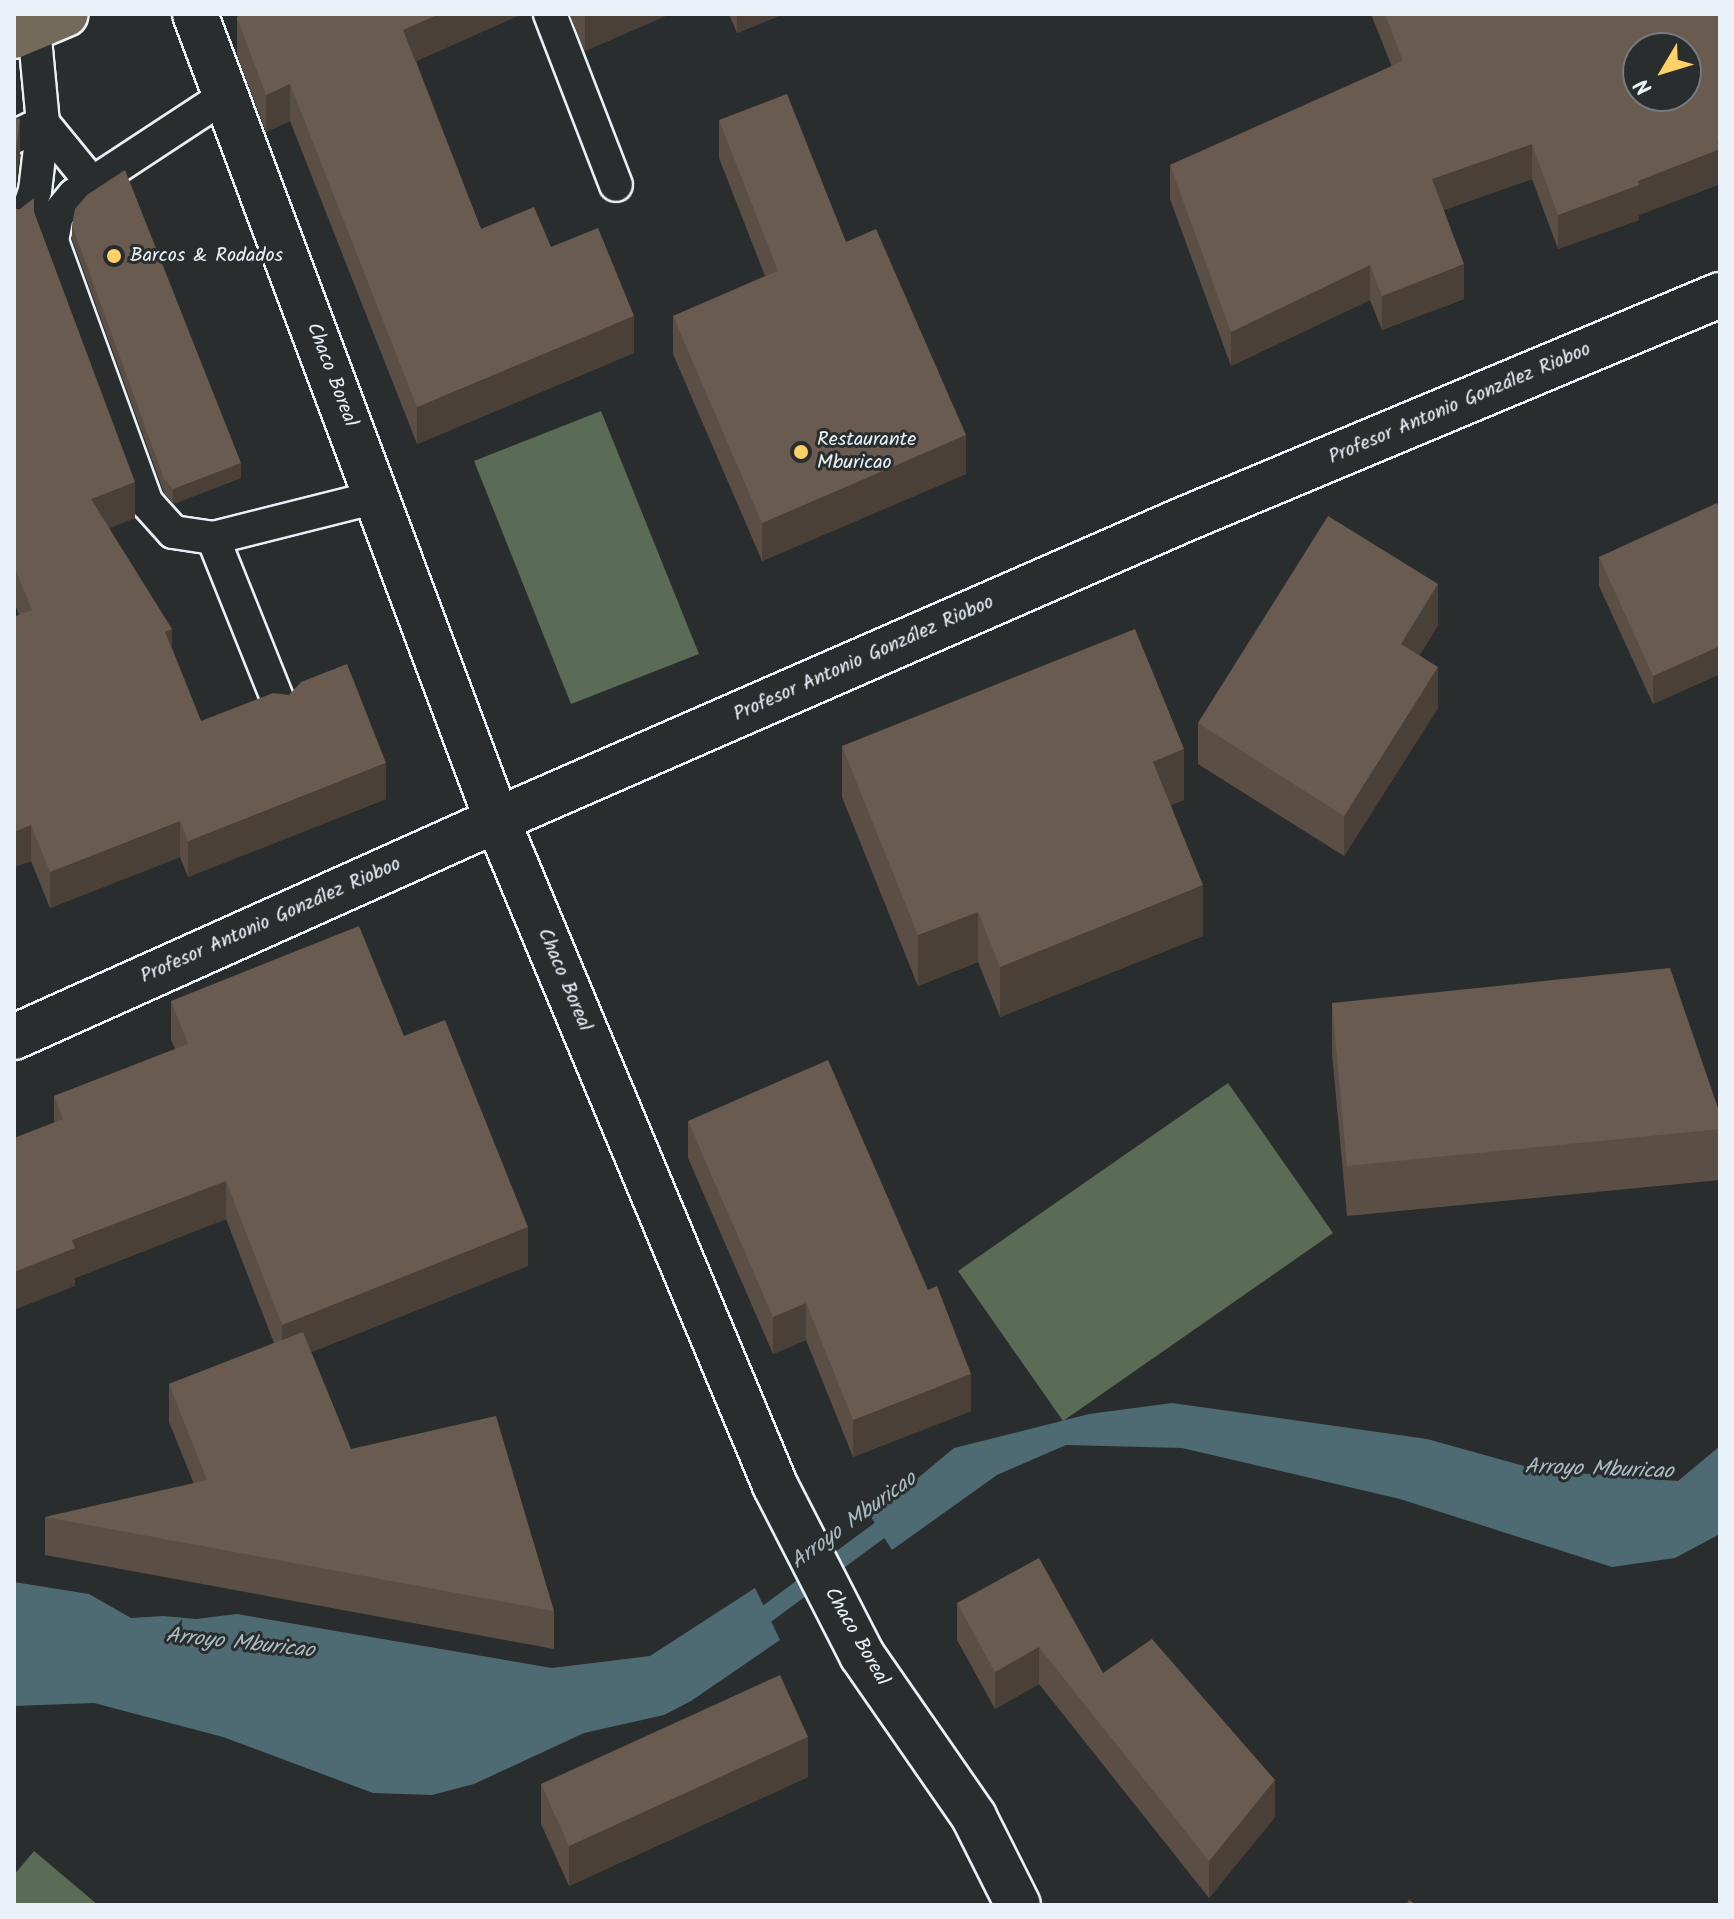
<!DOCTYPE html>
<meta charset="utf-8">
<style>
body{margin:0}
#map{position:relative;width:1734px;height:1919px;overflow:hidden;background:#2a2d2e;font-family:Kalam,sans-serif}
div>[style]{position:absolute}
.green>*{inset:0;background:#5a6c55}
.water>*{inset:0;background:#4e6a72}
.stream>*{height:18px;margin:-9px;padding:0 9px;transform-origin:9px;border-radius:9px;background:#4e6a72}
.roads{filter:drop-shadow(2px 0 #e8f1f8) drop-shadow(-2px 0 #e8f1f8) drop-shadow(0 2px #e8f1f8) drop-shadow(0 -2px #e8f1f8)}
.lane>*{height:32px;margin:-16px;padding:0 16px;transform-origin:16px;border-radius:16px;background:#2a2d2e}
.street>*{height:44px;margin:-22px;padding:0 22px;transform-origin:22px;border-radius:22px;background:#2a2d2e}
.secondary>*{height:44px;margin:-22px;padding:0 22px;transform-origin:22px;border-radius:22px;background:#2a2d2e}
.primary>*{height:44px;margin:-22px;padding:0 22px;transform-origin:22px;border-radius:22px;background:#736a5a}
.wall>*{inset:0;background:#5a4e45}
.shaded-wall>*{inset:0;background:#4a4038}
.building>*{inset:0;background:#695b50}
.dots>*{width:22px;height:22px;translate:-50% -50%;box-sizing:border-box;border:4px solid #2a2d2e;border-radius:50%}
span{translate:-50% -50%;white-space:nowrap;text-align:center;line-height:1.15;-webkit-text-stroke:6px #2a2d2e;paint-order:stroke}
.poi-label{font-size:20px;color:#e8f1f8}
.left{translate:0 -50%;text-align:left}
.street-label{font-size:20px;color:#e8f1f8}
.water-label{font-size:22px;color:#aabbc2;font-style:italic}
.frame{position:absolute;inset:0;border:16px solid #e8f1f8;pointer-events:none}
.north{position:absolute;left:1622px;top:32px;width:80px;height:80px;box-sizing:border-box;background:#2a2d2e;border:2px solid #767b7f;border-radius:50%;rotate:232deg;font-size:22px;font-weight:700;line-height:32px;text-align:center;color:#e8f1f8}
.north::after{content:'';display:block;margin:auto;width:28px;height:36px;background:#ffd166;clip-path:polygon(50% 0,100% 100%,50% 72%,0 100%)}
</style>
<div id="map">
<div class="green">
<div style="clip-path:polygon(601px 411px,699px 654px,571px 704px,474px 461px)"></div>
<div style="clip-path:polygon(1228px 1083px,1333px 1233px,1063px 1421px,958px 1271px)"></div>
<div style="clip-path:polygon(34px 1851px,98px 1905px,14px 1905px,14px 1875px)"></div>
</div>
<div class="water">
<div style="clip-path:polygon(1172px 1403px,1427px 1439px,1539px 1470px,1678px 1481px,1720px 1446px,1720px 1534px,1675px 1558px,1612px 1567px,1400px 1499px,1182px 1448px,1066px 1445px,997px 1475px,892px 1550px,871px 1517px,954px 1448px,1089px 1414px)"></div>
<div style="clip-path:polygon(14px 1582px,89px 1594px,131px 1618px,163px 1616px,196px 1619px,237px 1614px,552px 1668px,650px 1656px,755px 1588px,780px 1640px,691px 1701px,664px 1715px,584px 1733px,474px 1784px,432px 1795px,373px 1793px,223px 1737px,94px 1703px,14px 1706px)"></div>
</div>
<div class="stream">
<div style="left:749px;top:1627px;width:187px;rotate:-36.5deg"></div>
</div>
<div class="roads">
<div class="lane">
<div style="left:550px;top:14px;width:183px;rotate:68.9deg"></div>
<div style="left:225px;top:96px;width:181px;rotate:146.7deg"></div>
<div style="left:74px;top:195px;width:26px;rotate:130deg"></div>
<div style="left:57px;top:215px;width:26px;rotate:101deg"></div>
<div style="left:52px;top:241px;width:279px;rotate:70.1deg"></div>
<div style="left:147px;top:503px;width:39px;rotate:48deg"></div>
<div style="left:173px;top:532px;width:40px;rotate:8.5deg"></div>
<div style="left:213px;top:538px;width:168px;rotate:-14.1deg"></div>
<div style="left:14px;top:137px;width:32px;rotate:-26deg"></div>
<div style="left:43px;top:123px;width:77px;rotate:50.8deg"></div>
<div style="left:14px;top:227px;width:18px;rotate:-45deg"></div>
<div style="left:27px;top:214px;width:24px;rotate:-71deg"></div>
<div style="left:35px;top:191px;width:68px;rotate:-83.3deg"></div>
<div style="left:43px;top:123px;width:95px;rotate:-95.4deg"></div>
<div style="left:213px;top:538px;width:188px;rotate:68.2deg"></div>
</div>
<div class="street">
<div style="left:14px;top:1037px;width:530px;rotate:-24.19deg"></div>
<div style="left:497px;top:820px;width:751px;rotate:-23.63deg"></div>
<div style="left:1185px;top:519px;width:580px;rotate:-22.72deg"></div>
</div>
<div class="secondary">
<div style="left:195px;top:14px;width:861px;rotate:69.46deg"></div>
<div style="left:497px;top:820px;width:721px;rotate:67.31deg"></div>
<div style="left:775px;top:1485px;width:191px;rotate:62.9deg"></div>
<div style="left:862px;top:1655px;width:197px;rotate:55.3deg"></div>
<div style="left:974px;top:1817px;width:98px;rotate:63.4deg"></div>
</div>
<div class="primary">
<div style="left:14px;top:36px;width:56px;rotate:-22.9deg"></div>
</div>
</div>
<div class="wall">
<div style="clip-path:polygon(239px 14px,522px 14px,416px 61px,481px 229px,551px 247px,634px 353px,417px 444px,290px 121px,266px 132px,237px 55px,237px 18px)"></div>
<div style="clip-path:polygon(569px 14px,670px 14px,585px 51px)"></div>
<div style="clip-path:polygon(729px 14px,784px 14px,737px 33px)"></div>
<div style="clip-path:polygon(1371px 14px,1720px 14px,1720px 184px,1639px 215px,1639px 220px,1558px 249px,1532px 179px,1444px 210px,1464px 299px,1382px 330px,1370px 300px,1231px 366px,1170px 199px,1170px 165px,1392px 67px)"></div>
<div style="clip-path:polygon(719px 120px,846px 242px,966px 474px,762px 561px,673px 354px,673px 316px,765px 276px,719px 158px)"></div>
<div style="clip-path:polygon(14px 209px,34px 212px,135px 518px,109px 528px,172px 648px,201px 721px,386px 799px,188px 877px,180px 857px,50px 908px,31px 861px,14px 867px,14px 617px,19px 615px,14px 601px)"></div>
<div style="clip-path:polygon(72px 225px,241px 478px,173px 504px,164px 493px,72px 239px)"></div>
<div style="clip-path:polygon(1720px 509px,1720px 674px,1653px 704px,1599px 586px,1599px 557px)"></div>
<div style="clip-path:polygon(1438px 625px,1419px 656px,1438px 708px,1344px 856px,1198px 764px,1198px 723px)"></div>
<div style="clip-path:polygon(842px 746px,1184px 800px,1171px 805px,1203px 936px,1000px 1017px,978px 962px,918px 986px,842px 797px)"></div>
<div style="clip-path:polygon(171px 1001px,404px 1036px,528px 1266px,311px 1352px,351px 1449px,554px 1611px,554px 1649px,45px 1555px,45px 1517px,194px 1484px,169px 1422px,169px 1384px,274px 1343px,226px 1219px,75px 1278px,75px 1286px,54px 1123px,54px 1096px,175px 1049px,171px 1040px)"></div>
<div style="clip-path:polygon(1332px 1003px,1720px 1114px,1720px 1180px,1347px 1216px,1332px 1053px)"></div>
<div style="clip-path:polygon(688px 1121px,971px 1411px,853px 1457px,806px 1340px,773px 1354px,688px 1158px)"></div>
<div style="clip-path:polygon(957px 1603px,1103px 1673px,1275px 1817px,1209px 1898px,1039px 1684px,995px 1709px,957px 1640px)"></div>
<div style="clip-path:polygon(808px 1777px,569px 1886px,541px 1824px,541px 1784px)"></div>
</div>
<div class="shaded-wall">
<div style="clip-path:polygon(439px 14px,522px 14px,403px 67px,403px 30px)"></div>
<div style="clip-path:polygon(585px 14px,670px 14px,585px 51px)"></div>
<div style="clip-path:polygon(737px 14px,784px 14px,737px 33px)"></div>
<div style="clip-path:polygon(290px 84px,290px 121px,266px 132px,266px 95px)"></div>
<div style="clip-path:polygon(20px 119px,20px 155px,16px 187px,14px 194px,14px 158px)"></div>
<div style="clip-path:polygon(1720px 141px,1720px 184px,1639px 215px,1639px 220px,1558px 249px,1558px 215px,1638px 181px)"></div>
<div style="clip-path:polygon(1532px 144px,1532px 179px,1432px 214px,1432px 179px)"></div>
<div style="clip-path:polygon(1464px 264px,1464px 299px,1382px 330px,1382px 296px)"></div>
<div style="clip-path:polygon(1370px 265px,1370px 300px,1231px 366px,1231px 332px)"></div>
<div style="clip-path:polygon(634px 316px,634px 353px,417px 444px,417px 407px)"></div>
<div style="clip-path:polygon(966px 435px,966px 474px,762px 561px,762px 523px)"></div>
<div style="clip-path:polygon(241px 463px,241px 478px,173px 504px,173px 489px)"></div>
<div style="clip-path:polygon(135px 482px,135px 518px,91px 535px,91px 499px)"></div>
<div style="clip-path:polygon(1438px 584px,1438px 625px,1401px 685px,1401px 644px)"></div>
<div style="clip-path:polygon(172px 629px,172px 665px,165px 632px)"></div>
<div style="clip-path:polygon(1720px 646px,1720px 674px,1653px 704px,1653px 676px)"></div>
<div style="clip-path:polygon(1438px 667px,1438px 708px,1344px 856px,1344px 816px)"></div>
<div style="clip-path:polygon(1184px 749px,1184px 800px,1153px 812px,1153px 762px)"></div>
<div style="clip-path:polygon(386px 763px,386px 799px,188px 877px,188px 841px)"></div>
<div style="clip-path:polygon(180px 821px,180px 857px,50px 908px,50px 872px)"></div>
<div style="clip-path:polygon(31px 825px,31px 861px,14px 867px,14px 832px)"></div>
<div style="clip-path:polygon(1203px 885px,1203px 936px,1000px 1017px,1000px 967px)"></div>
<div style="clip-path:polygon(978px 912px,978px 962px,918px 986px,918px 935px)"></div>
<div style="clip-path:polygon(226px 1181px,226px 1219px,75px 1278px,75px 1286px,14px 1310px,14px 1272px,72px 1240px)"></div>
<div style="clip-path:polygon(528px 1227px,528px 1266px,282px 1364px,282px 1325px)"></div>
<div style="clip-path:polygon(806px 1303px,806px 1340px,773px 1354px,773px 1317px)"></div>
<div style="clip-path:polygon(971px 1374px,971px 1411px,853px 1457px,853px 1420px)"></div>
<div style="clip-path:polygon(1039px 1647px,1039px 1684px,995px 1709px,995px 1672px)"></div>
<div style="clip-path:polygon(808px 1737px,808px 1777px,569px 1886px,569px 1846px)"></div>
<div style="clip-path:polygon(1275px 1780px,1275px 1817px,1209px 1898px,1209px 1861px)"></div>
</div>
<div class="building">
<div style="clip-path:polygon(239px 14px,439px 14px,403px 30px,481px 229px,534px 207px,551px 247px,598px 228px,634px 316px,417px 407px,290px 84px,266px 95px,237px 18px)"></div>
<div style="clip-path:polygon(evenodd,1385px 14px,1720px 14px,1720px 141px,1717px 142px,1720px 149px,1638px 181px,1639px 185px,1558px 215px,1532px 144px,1432px 179px,1464px 264px,1382px 296px,1370px 265px,1231px 332px,1170px 165px,1403px 61px,1385px 14px,1638px 48px,1686px 48px,1686px 96px,1638px 96px,1638px 48px)"></div>
<div style="clip-path:polygon(787px 94px,846px 242px,876px 229px,966px 435px,762px 523px,673px 316px,778px 271px,719px 120px)"></div>
<div style="clip-path:polygon(14px 118px,20px 119px,16px 151px,14px 158px)"></div>
<div style="clip-path:polygon(125px 170px,241px 463px,173px 489px,164px 479px,72px 225px,75px 209px,87px 195px)"></div>
<div style="clip-path:polygon(34px 198px,34px 212px,135px 482px,91px 499px,172px 629px,165px 632px,201px 721px,273px 693px,289px 695px,301px 682px,347px 664px,386px 763px,188px 841px,180px 821px,50px 872px,31px 825px,14px 832px,14px 617px,32px 610px,14px 566px,14px 209px,20px 209px)"></div>
<div style="clip-path:polygon(1717px 503px,1720px 509px,1720px 646px,1653px 676px,1599px 557px)"></div>
<div style="clip-path:polygon(1328px 516px,1438px 584px,1401px 644px,1438px 667px,1344px 816px,1198px 723px)"></div>
<div style="clip-path:polygon(1135px 629px,1184px 749px,1153px 762px,1203px 885px,1000px 967px,978px 912px,918px 935px,842px 746px)"></div>
<div style="clip-path:polygon(359px 926px,404px 1036px,445px 1020px,528px 1227px,282px 1325px,226px 1181px,72px 1240px,75px 1248px,14px 1272px,14px 1138px,63px 1119px,54px 1096px,188px 1044px,171px 1001px)"></div>
<div style="clip-path:polygon(1670px 968px,1720px 1114px,1720px 1129px,1347px 1166px,1332px 1003px)"></div>
<div style="clip-path:polygon(828px 1060px,928px 1290px,937px 1286px,971px 1374px,853px 1420px,806px 1303px,773px 1317px,688px 1121px)"></div>
<div style="clip-path:polygon(303px 1332px,351px 1449px,496px 1416px,554px 1611px,45px 1517px,207px 1480px,169px 1384px)"></div>
<div style="clip-path:polygon(1039px 1558px,1103px 1673px,1152px 1639px,1275px 1780px,1209px 1861px,1039px 1647px,995px 1672px,957px 1603px)"></div>
<div style="clip-path:polygon(780px 1675px,808px 1737px,569px 1846px,541px 1784px)"></div>
<div style="clip-path:polygon(1409px 1900px,1417px 1905px,1406px 1905px)"></div>
</div>
<div class="dots">
<div style="left:114px;top:256px;background:#ffd166"></div>
<div style="left:801px;top:452px;background:#ffd166"></div>
</div>
<div class="poi-label">
<span class="left" style="left:130px;top:256px">Barcos &amp; Rodados</span>
<span class="left" style="left:817px;top:452px">Restaurante<br>Mburicao</span>
</div>
<div class="street-label">
<span style="left:331px;top:375px;rotate:69deg">Chaco Boreal</span>
<span style="left:1460px;top:404px;rotate:-23deg">Profesor Antonio González Rioboo</span>
<span style="left:864px;top:659px;rotate:-24deg">Profesor Antonio González Rioboo</span>
<span style="left:271px;top:921px;rotate:-24deg">Profesor Antonio González Rioboo</span>
<span style="left:564px;top:980px;rotate:67deg">Chaco Boreal</span>
<span style="left:856px;top:1637px;rotate:60deg">Chaco Boreal</span>
</div>
<div class="water-label">
<span style="left:1599px;top:1470px;rotate:2deg">Arroyo Mburicao</span>
<span style="left:854px;top:1521px;rotate:-36deg">Arroyo Mburicao</span>
<span style="left:240px;top:1644px;rotate:6deg">Arroyo Mburicao</span>
</div>
<div class="frame"></div>
<div class="north">N</div>
</div>
